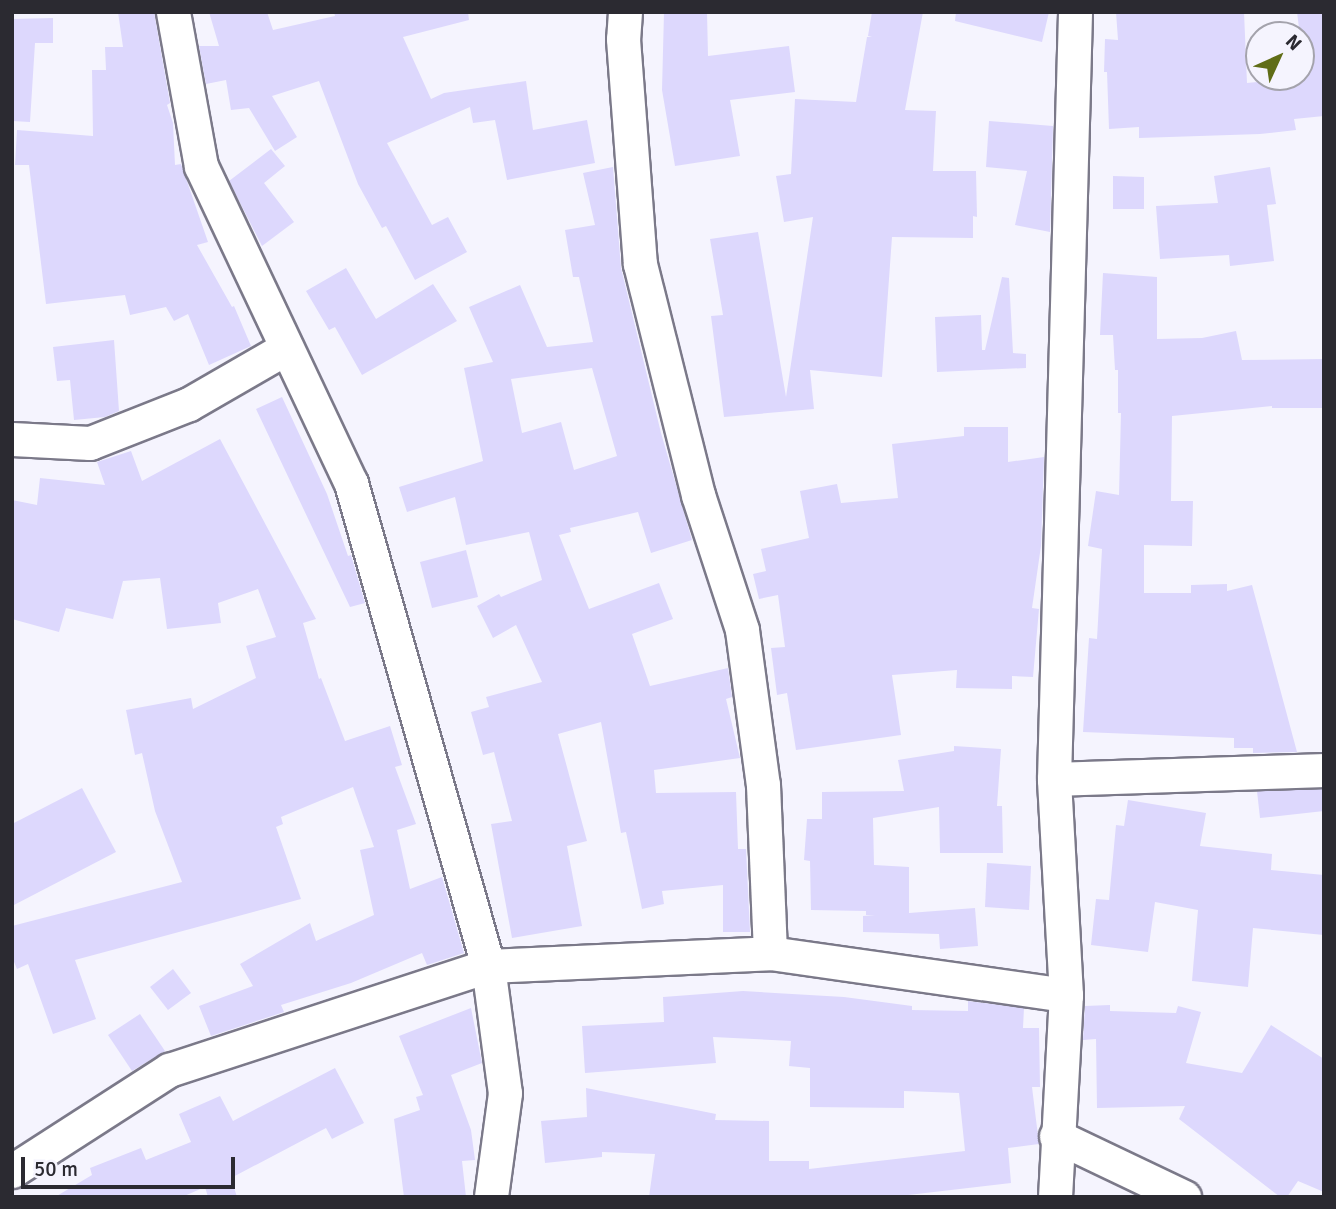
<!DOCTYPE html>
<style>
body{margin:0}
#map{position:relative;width:1336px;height:1209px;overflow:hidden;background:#f5f4fe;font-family:Signika,sans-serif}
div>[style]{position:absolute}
.building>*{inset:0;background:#ddd8fd}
.roads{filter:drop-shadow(2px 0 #7b7989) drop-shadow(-2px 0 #7b7989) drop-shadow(0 2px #7b7989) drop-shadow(0 -2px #7b7989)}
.minor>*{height:33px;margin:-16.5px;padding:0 16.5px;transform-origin:16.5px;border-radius:16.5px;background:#fff}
span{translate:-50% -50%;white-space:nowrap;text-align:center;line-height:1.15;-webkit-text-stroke:6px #f5f4fe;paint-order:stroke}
.frame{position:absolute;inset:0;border:14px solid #2b2a31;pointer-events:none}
.north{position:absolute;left:1245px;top:21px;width:70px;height:70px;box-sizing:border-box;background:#f5f4fe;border:2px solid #a4a3ac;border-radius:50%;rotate:45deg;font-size:19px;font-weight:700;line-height:28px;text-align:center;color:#2b2a31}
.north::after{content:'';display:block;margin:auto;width:24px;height:32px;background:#606d17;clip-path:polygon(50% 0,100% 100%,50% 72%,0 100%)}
.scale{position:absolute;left:21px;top:1157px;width:214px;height:32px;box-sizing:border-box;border:4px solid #2b2a31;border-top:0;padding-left:9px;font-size:21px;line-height:24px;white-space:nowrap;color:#2b2a31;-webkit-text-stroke:5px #f5f4fe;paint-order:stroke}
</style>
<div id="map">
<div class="building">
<div style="clip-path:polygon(118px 12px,154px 12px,170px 103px,167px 105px,173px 123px,175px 165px,181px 164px,208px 242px,197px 245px,232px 307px,234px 306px,251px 346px,209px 365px,188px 314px,174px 321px,166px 307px,130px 315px,125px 295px,46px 304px,29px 165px,15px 165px,17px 130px,93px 136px,92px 70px,106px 70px,105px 47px,123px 47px)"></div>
<div style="clip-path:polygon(209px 12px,267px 12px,273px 30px,335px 16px,334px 12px,468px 12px,469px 20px,403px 37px,431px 99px,444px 93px,526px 81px,533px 130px,587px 120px,595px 163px,507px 180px,495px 120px,473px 123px,470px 107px,387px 143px,432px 225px,448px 217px,467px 252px,415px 280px,386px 226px,382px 228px,358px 184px,319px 81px,272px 96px,297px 137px,275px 151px,249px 108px,231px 110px,226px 80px,206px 84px,199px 46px,219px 46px)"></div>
<div style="clip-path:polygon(664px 12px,707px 12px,708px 56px,789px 46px,795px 92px,730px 100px,740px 156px,675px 166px,662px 90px)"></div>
<div style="clip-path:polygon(872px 12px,923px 12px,905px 110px,936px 111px,933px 171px,976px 171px,977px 217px,973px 216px,973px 238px,892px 237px,882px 377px,810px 370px,814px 409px,724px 417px,711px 316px,723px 315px,710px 239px,758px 232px,786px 397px,813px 217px,784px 222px,776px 176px,791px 174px,795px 99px,856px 102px,867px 37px,872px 37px,868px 36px)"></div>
<div style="clip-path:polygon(956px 12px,1049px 12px,1042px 42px,955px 21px)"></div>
<div style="clip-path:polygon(1116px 12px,1244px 12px,1247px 83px,1305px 77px,1297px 12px,1324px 12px,1324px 116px,1294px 119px,1296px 130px,1260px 134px,1139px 138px,1139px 127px,1109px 129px,1107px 72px,1104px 72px,1105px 39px,1118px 40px)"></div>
<div style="clip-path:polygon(53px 18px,53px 43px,35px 43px,30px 122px,12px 121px,12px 19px)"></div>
<div style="clip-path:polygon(989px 121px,1053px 126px,1050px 232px,1015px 225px,1027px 171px,986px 167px)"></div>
<div style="clip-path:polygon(271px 149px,285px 166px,264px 183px,294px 222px,262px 246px,229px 181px)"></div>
<div style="clip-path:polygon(evenodd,613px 167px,621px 268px,661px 433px,692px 540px,651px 553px,638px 512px,570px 528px,571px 532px,559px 535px,589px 609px,659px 583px,673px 619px,632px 634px,650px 686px,728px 668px,732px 697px,726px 699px,740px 758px,654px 770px,656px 793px,736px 792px,738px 849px,746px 849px,750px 932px,723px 932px,723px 885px,662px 891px,664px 904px,642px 909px,626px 832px,621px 833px,601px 722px,558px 734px,587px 841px,567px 846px,582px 926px,512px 938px,491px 824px,512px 821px,494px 752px,483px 755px,471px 712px,489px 707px,486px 697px,542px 682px,516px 625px,493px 638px,477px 606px,499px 594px,501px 597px,542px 580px,529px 532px,466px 545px,455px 497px,407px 512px,399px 487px,483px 461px,464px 368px,493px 362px,469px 307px,520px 285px,547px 347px,593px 342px,579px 277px,573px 277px,565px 230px,595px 225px,583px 173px,613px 167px,592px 368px,617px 456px,574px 470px,561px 422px,522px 433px,511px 379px,592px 368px)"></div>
<div style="clip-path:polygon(1270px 167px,1276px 204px,1267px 205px,1274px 261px,1230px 266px,1229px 255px,1160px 259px,1156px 206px,1218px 203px,1214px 176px)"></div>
<div style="clip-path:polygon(1113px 176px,1144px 177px,1144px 209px,1113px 209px)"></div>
<div style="clip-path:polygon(346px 268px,376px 319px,433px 284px,457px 321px,362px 375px,335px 327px,329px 330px,306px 291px)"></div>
<div style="clip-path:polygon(1103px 273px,1157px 277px,1157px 339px,1202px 338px,1236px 331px,1242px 360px,1324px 359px,1324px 408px,1272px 408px,1272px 406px,1172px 416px,1171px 501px,1193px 501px,1192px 546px,1144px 545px,1144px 593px,1191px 593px,1191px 585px,1227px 584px,1227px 591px,1252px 585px,1297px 752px,1253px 753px,1253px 748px,1234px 748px,1234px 738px,1083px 732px,1089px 638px,1097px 639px,1102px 549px,1088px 546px,1096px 491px,1119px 495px,1121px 413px,1118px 413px,1118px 370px,1115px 370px,1113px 335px,1100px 335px)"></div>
<div style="clip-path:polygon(1002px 277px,1009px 278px,1013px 353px,1026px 354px,1026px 368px,937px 372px,935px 317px,981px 315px,982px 350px,985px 350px)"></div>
<div style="clip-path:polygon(114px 340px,119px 411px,105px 417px,74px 420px,70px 380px,57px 381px,53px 347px)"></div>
<div style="clip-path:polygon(282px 397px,327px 494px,348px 556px,351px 555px,365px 603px,350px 607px,256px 409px)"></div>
<div style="clip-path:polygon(964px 427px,1008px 427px,1008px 462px,1044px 457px,1041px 546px,1032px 608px,1039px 609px,1033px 677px,1012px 676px,1012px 689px,956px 688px,957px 670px,892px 675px,901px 735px,796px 750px,787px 693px,777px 695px,771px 648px,785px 647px,778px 595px,759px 599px,753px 574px,766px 571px,761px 549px,809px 538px,800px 491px,837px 484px,841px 503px,898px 498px,892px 444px,964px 436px)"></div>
<div style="clip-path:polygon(220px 439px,316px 619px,303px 623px,319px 679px,321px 678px,345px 741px,390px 726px,402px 765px,395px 767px,416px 824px,397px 830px,410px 889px,442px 877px,464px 953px,427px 965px,422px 953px,351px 983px,281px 1005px,284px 1012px,211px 1036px,199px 1006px,253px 986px,240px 964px,310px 923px,316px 941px,374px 915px,360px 850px,374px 847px,353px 787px,281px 817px,283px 824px,276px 827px,301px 899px,75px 960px,96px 1019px,53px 1034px,28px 964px,17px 969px,12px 957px,12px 926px,182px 882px,155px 811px,142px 753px,135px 755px,126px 710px,191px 698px,193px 709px,256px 678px,246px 646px,276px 637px,258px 589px,218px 603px,221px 623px,167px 629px,160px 578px,123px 581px,113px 619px,66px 608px,59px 632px,12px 619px,12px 500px,37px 505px,40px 478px,105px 485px,97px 462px,131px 451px,142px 481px)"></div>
<div style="clip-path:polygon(466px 550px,478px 597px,432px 608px,420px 562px)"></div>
<div style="clip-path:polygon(954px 746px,1001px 749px,997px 806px,1002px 806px,1003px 853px,940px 853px,939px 807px,873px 818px,874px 865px,909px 867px,909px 913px,975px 908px,978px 946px,940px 949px,939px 934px,863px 932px,863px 916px,875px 915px,866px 915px,866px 911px,811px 910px,810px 861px,804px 860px,807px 819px,822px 819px,822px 792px,904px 791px,898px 760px,954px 751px)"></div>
<div style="clip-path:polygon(82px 788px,116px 852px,12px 906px,12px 824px)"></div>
<div style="clip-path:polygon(1322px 789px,1324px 811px,1260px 818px,1257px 791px)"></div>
<div style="clip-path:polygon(1128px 800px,1206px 813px,1200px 846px,1272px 854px,1271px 870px,1324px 875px,1324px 935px,1253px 928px,1248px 987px,1192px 981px,1198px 910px,1155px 902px,1148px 952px,1091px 945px,1096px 899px,1109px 900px,1116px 825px,1124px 826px)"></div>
<div style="clip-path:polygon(987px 863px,1031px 866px,1029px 910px,985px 907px)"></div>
<div style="clip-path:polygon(173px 969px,191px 993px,168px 1010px,150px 987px)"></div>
<div style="clip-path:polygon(743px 991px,844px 997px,912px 1006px,912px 1010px,968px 1011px,968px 1001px,1024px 1008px,1023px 1028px,1039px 1028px,1040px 1087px,1032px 1087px,1039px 1144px,1008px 1148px,1011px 1183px,891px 1197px,649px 1197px,655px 1154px,602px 1152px,602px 1157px,545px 1163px,541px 1121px,587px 1117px,586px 1088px,716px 1114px,715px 1120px,769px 1121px,769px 1161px,809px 1161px,809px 1169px,965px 1151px,959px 1093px,904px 1091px,904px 1108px,810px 1107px,810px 1068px,789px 1066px,791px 1041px,713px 1037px,716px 1063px,585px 1073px,582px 1026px,664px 1022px,663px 997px)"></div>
<div style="clip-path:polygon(1110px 1005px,1110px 1011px,1176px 1013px,1178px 1006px,1201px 1012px,1186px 1063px,1242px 1073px,1271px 1025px,1324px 1059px,1324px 1192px,1298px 1181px,1287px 1197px,1280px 1197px,1179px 1119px,1185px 1106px,1097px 1108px,1096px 1039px,1083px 1040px,1085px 1006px)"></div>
<div style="clip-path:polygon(471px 1008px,482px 1063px,451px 1075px,471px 1130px,475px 1160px,462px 1161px,466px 1197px,404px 1197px,394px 1119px,420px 1110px,416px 1097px,423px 1095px,399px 1036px)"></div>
<div style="clip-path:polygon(140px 1014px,165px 1051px,132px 1071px,108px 1035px)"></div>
<div style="clip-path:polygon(335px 1068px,364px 1123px,332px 1139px,326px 1128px,231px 1178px,237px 1197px,208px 1197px,205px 1187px,182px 1197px,55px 1197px,92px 1175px,90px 1168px,141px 1148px,146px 1160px,191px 1142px,179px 1114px,220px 1096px,233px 1121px)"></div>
</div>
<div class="roads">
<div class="minor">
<div style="left:173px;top:12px;width:157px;rotate:79.7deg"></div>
<div style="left:201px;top:166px;width:351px;rotate:64.7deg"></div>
<div style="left:351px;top:483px;width:502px;rotate:74.16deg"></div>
<div style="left:488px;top:966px;width:128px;rotate:82.4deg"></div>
<div style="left:505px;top:1093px;width:105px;rotate:97.7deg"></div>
<div style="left:625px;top:12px;width:27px;rotate:94deg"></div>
<div style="left:623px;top:39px;width:226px;rotate:85.7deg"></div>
<div style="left:640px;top:264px;width:238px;rotate:75.9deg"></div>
<div style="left:698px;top:495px;width:142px;rotate:71.9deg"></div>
<div style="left:742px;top:630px;width:156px;rotate:82.3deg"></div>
<div style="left:763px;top:785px;width:168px;rotate:87.6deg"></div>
<div style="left:12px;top:439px;width:78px;rotate:2.9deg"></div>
<div style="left:90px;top:443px;width:106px;rotate:-21.5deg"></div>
<div style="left:189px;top:404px;width:112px;rotate:-30deg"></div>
<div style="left:1054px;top:779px;width:270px;rotate:-1.9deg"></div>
<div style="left:1056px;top:1136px;width:142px;rotate:25.5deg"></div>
<div style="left:12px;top:1171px;width:187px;rotate:-32.8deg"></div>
<div style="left:169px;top:1070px;width:336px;rotate:-18.1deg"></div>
<div style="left:488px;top:966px;width:282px;rotate:-2.6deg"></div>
<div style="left:770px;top:953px;width:299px;rotate:8.1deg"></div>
<div style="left:1055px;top:1197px;width:202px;rotate:-86.9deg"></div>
<div style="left:1066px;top:995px;width:216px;rotate:-93.2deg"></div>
<div style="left:1054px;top:779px;width:767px;rotate:-88.43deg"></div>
</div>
</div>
<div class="frame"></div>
<div class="north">N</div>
<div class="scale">50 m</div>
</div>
